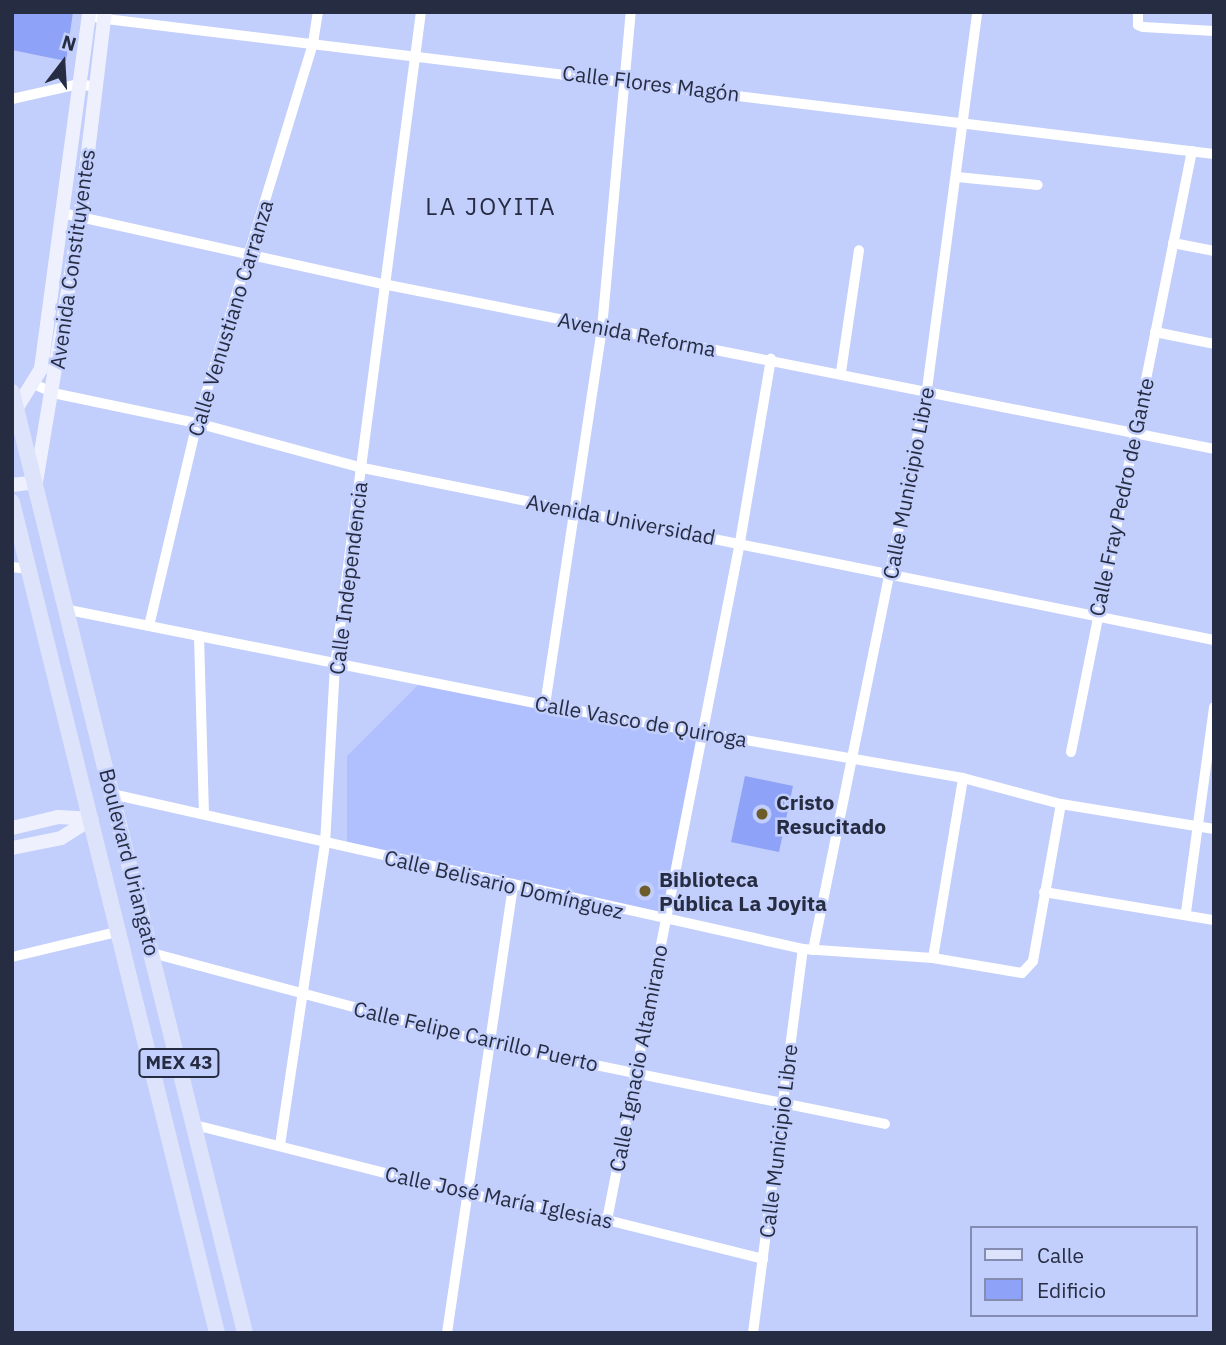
<!DOCTYPE html>
<meta charset="utf-8">
<style>
body{margin:0}
#map{position:relative;width:1226px;height:1345px;overflow:hidden;background:#c2cefb;font-family:"IBM Plex Sans",sans-serif}
div>[style]{position:absolute}
.built>*{inset:0;background:#b0c0ff}
.building>*{inset:0;background:#8ea3f8}
.path>*{height:2.5px;margin-top:-1.25px;transform-origin:0;background:repeating-linear-gradient(90deg,#8891b5 0 5px,transparent 0 10px)}
.street>*{height:10px;margin:-5px;padding:0 5px;transform-origin:5px;border-radius:5px;background:#fff}
.secondary>*{height:14px;margin:-7px;padding:0 7px;transform-origin:7px;border-radius:7px;background:#eef1fd}
.primary>*{height:16px;margin:-8px;padding:0 8px;transform-origin:8px;border-radius:8px;background:#dde3fb}
.dots>*{width:19px;height:19px;translate:-50% -50%;box-sizing:border-box;border:4px solid #c2cefb;border-radius:50%}
span{translate:-50% -50%;white-space:nowrap;text-align:center;line-height:1.15;-webkit-text-stroke:5px #c2cefb;paint-order:stroke}
.shield-label span{padding:2px 5px;background:#c2cefb;border:2px solid;border-radius:5px;-webkit-text-stroke-width:0}
.shield-label{font-size:19px;color:#262c41;font-weight:700}
.street-label{font-size:21px;color:#262c41}
.poi-label{font-size:21px;color:#262c41;font-weight:700}
.left{translate:0 -50%;text-align:left}
.quarter-label{font-size:24px;color:#262c41;letter-spacing:2px}
.frame{position:absolute;inset:0;border:14px solid #262c41;pointer-events:none}
.legend{position:absolute;left:970px;top:1226px;width:228px;height:91px;box-sizing:border-box;background:#c2cefb;border:2px solid #848db1;margin:0;padding:9px 12px;list-style:none;font-size:21px;color:#262c41}
.legend li{display:flex;align-items:center;gap:14px;height:35px}
.legend b{width:35px;border:2px solid #848db1}
.north{position:absolute;left:28px;top:28px;width:70px;height:70px;-webkit-text-stroke:5px #c2cefb;paint-order:stroke;rotate:17deg;font-size:19px;font-weight:700;line-height:28px;text-align:center;color:#262c41}
.north::after{content:'';display:block;margin:auto;width:24px;height:32px;background:#262c41;clip-path:polygon(50% 0,100% 100%,50% 72%,0 100%)}
</style>
<div id="map">
<div class="built">
<div style="clip-path:polygon(421px 682px,700px 731px,665px 920px,347px 849px,347px 756px)"></div>
</div>
<div class="building">
<div style="clip-path:polygon(12px 12px,73px 12px,66px 61px,12px 50px)"></div>
<div style="clip-path:polygon(745px 776px,793px 786px,779px 852px,731px 842px)"></div>
</div>
<div class="path">
<div style="left:12px;top:332px;width:2px;rotate:90deg"></div>
</div>
<div class="street">
<div style="left:1138px;top:12px;width:13px;rotate:90deg"></div>
<div style="left:1138px;top:25px;width:5px;rotate:22deg"></div>
<div style="left:1143px;top:27px;width:71px;rotate:3.2deg"></div>
<div style="left:98px;top:18px;width:1124px;rotate:6.95deg"></div>
<div style="left:12px;top:99px;width:69px;rotate:-12.6deg"></div>
<div style="left:79px;top:84px;width:17px;rotate:10deg"></div>
<div style="left:957px;top:177px;width:81px;rotate:5.6deg"></div>
<div style="left:62px;top:213px;width:329px;rotate:12.5deg"></div>
<div style="left:383px;top:284px;width:847px;rotate:11.23deg"></div>
<div style="left:1173px;top:243px;width:42px;rotate:11deg"></div>
<div style="left:1155px;top:332px;width:60px;rotate:11.5deg"></div>
<div style="left:841px;top:372px;width:123px;rotate:-81.6deg"></div>
<div style="left:32px;top:383px;width:23px;rotate:25deg"></div>
<div style="left:53px;top:393px;width:147px;rotate:11.8deg"></div>
<div style="left:197px;top:423px;width:172px;rotate:15.2deg"></div>
<div style="left:363px;top:468px;width:868px;rotate:11.43deg"></div>
<div style="left:12px;top:567px;width:17px;rotate:7deg"></div>
<div style="left:69px;top:610px;width:485px;rotate:11.3deg"></div>
<div style="left:545px;top:705px;width:424px;rotate:9.9deg"></div>
<div style="left:963px;top:778px;width:101px;rotate:14.9deg"></div>
<div style="left:1061px;top:804px;width:155px;rotate:9.3deg"></div>
<div style="left:149px;top:626px;width:209px;rotate:-76.7deg"></div>
<div style="left:197px;top:423px;width:397px;rotate:-73deg"></div>
<div style="left:313px;top:43px;width:31px;rotate:-81deg"></div>
<div style="left:199px;top:636px;width:178px;rotate:88.4deg"></div>
<div style="left:545px;top:705px;width:381px;rotate:-81.4deg"></div>
<div style="left:602px;top:328px;width:317px;rotate:-84.8deg"></div>
<div style="left:1071px;top:752px;width:613px;rotate:-78.62deg"></div>
<div style="left:112px;top:794px;width:708px;rotate:12.64deg"></div>
<div style="left:803px;top:949px;width:130px;rotate:4deg"></div>
<div style="left:933px;top:958px;width:90px;rotate:9.6deg"></div>
<div style="left:1022px;top:973px;width:16px;rotate:-47deg"></div>
<div style="left:1033px;top:961px;width:159px;rotate:-79.9deg"></div>
<div style="left:1044px;top:892px;width:172px;rotate:9.4deg"></div>
<div style="left:1186px;top:912px;width:207px;rotate:-82.2deg"></div>
<div style="left:813px;top:950px;width:572px;rotate:-78.51deg"></div>
<div style="left:927px;top:389px;width:380px;rotate:-82.4deg"></div>
<div style="left:152px;top:953px;width:352px;rotate:15deg"></div>
<div style="left:492px;top:1044px;width:401px;rotate:11.5deg"></div>
<div style="left:12px;top:957px;width:108px;rotate:-13.4deg"></div>
<div style="left:933px;top:958px;width:182px;rotate:-80.5deg"></div>
<div style="left:195px;top:1125px;width:282px;rotate:14.2deg"></div>
<div style="left:468px;top:1194px;width:141px;rotate:10.6deg"></div>
<div style="left:607px;top:1220px;width:161px;rotate:14deg"></div>
<div style="left:280px;top:1145px;width:304px;rotate:-81.5deg"></div>
<div style="left:325px;top:844px;width:179px;rotate:-86.8deg"></div>
<div style="left:335px;top:665px;width:659px;rotate:-82.5deg"></div>
<div style="left:607px;top:1220px;width:691px;rotate:-78.9deg"></div>
<div style="left:740px;top:542px;width:186px;rotate:-80.4deg"></div>
<div style="left:447px;top:1333px;width:454px;rotate:-81.6deg"></div>
<div style="left:753px;top:1333px;width:387px;rotate:-82.6deg"></div>
</div>
<div class="secondary">
<div style="left:16px;top:409px;width:47px;rotate:-58deg"></div>
<div style="left:41px;top:369px;width:360px;rotate:-82.3deg"></div>
<div style="left:12px;top:485px;width:24px;rotate:-7deg"></div>
<div style="left:36px;top:482px;width:268px;rotate:-80.5deg"></div>
<div style="left:80px;top:218px;width:208px;rotate:-83.1deg"></div>
<div style="left:12px;top:828px;width:47px;rotate:-13.4deg"></div>
<div style="left:58px;top:817px;width:33px;rotate:3deg"></div>
<div style="left:12px;top:848px;width:50px;rotate:-11.5deg"></div>
<div style="left:61px;top:838px;width:36px;rotate:-32deg"></div>
</div>
<div class="primary">
<div style="left:12px;top:392px;width:969px;rotate:76.09deg"></div>
<div style="left:12px;top:502px;width:856px;rotate:76.14deg"></div>
</div>
<div class="dots">
<div style="left:762px;top:814px;background:#6c5d2a"></div>
<div style="left:645px;top:891px;background:#6c5d2a"></div>
</div>
<div class="shield-label">
<span style="left:179px;top:1063px">MEX 43</span>
</div>
<div class="street-label">
<span style="left:651px;top:83px;rotate:7deg">Calle Flores Magón</span>
<span style="left:72px;top:259px;rotate:-82deg">Avenida Constituyentes</span>
<span style="left:230px;top:318px;rotate:-73deg">Calle Venustiano Carranza</span>
<span style="left:637px;top:334px;rotate:11deg">Avenida Reforma</span>
<span style="left:908px;top:483px;rotate:-79deg">Calle Municipio Libre</span>
<span style="left:1121px;top:497px;rotate:-78deg">Calle Fray Pedro de Gante</span>
<span style="left:621px;top:519px;rotate:11deg">Avenida Universidad</span>
<span style="left:348px;top:578px;rotate:-83deg">Calle Independencia</span>
<span style="left:641px;top:721px;rotate:10deg">Calle Vasco de Quiroga</span>
<span style="left:130px;top:862px;rotate:76deg">Boulevard Uriangato</span>
<span style="left:504px;top:884px;rotate:13deg">Calle Belisario Domínguez</span>
<span style="left:476px;top:1036px;rotate:13deg">Calle Felipe Carrillo Puerto</span>
<span style="left:638px;top:1058px;rotate:-79deg">Calle Ignacio Altamirano</span>
<span style="left:778px;top:1141px;rotate:-83deg">Calle Municipio Libre</span>
<span style="left:499px;top:1197px;rotate:12deg">Calle José María Iglesias</span>
</div>
<div class="poi-label">
<span class="left" style="left:776px;top:814px">Cristo<br>Resucitado</span>
<span class="left" style="left:659px;top:891px">Biblioteca<br>Pública La Joyita</span>
</div>
<div class="quarter-label">
<span style="left:491px;top:207px">LA JOYITA</span>
</div>
<div class="frame"></div>
<ul class="legend">
<li><b style="height:9px;background:#dde3fb"></b>Calle</li>
<li><b style="height:19px;background:#8ea3f8"></b>Edificio</li>
</ul>
<div class="north">N</div>
</div>
